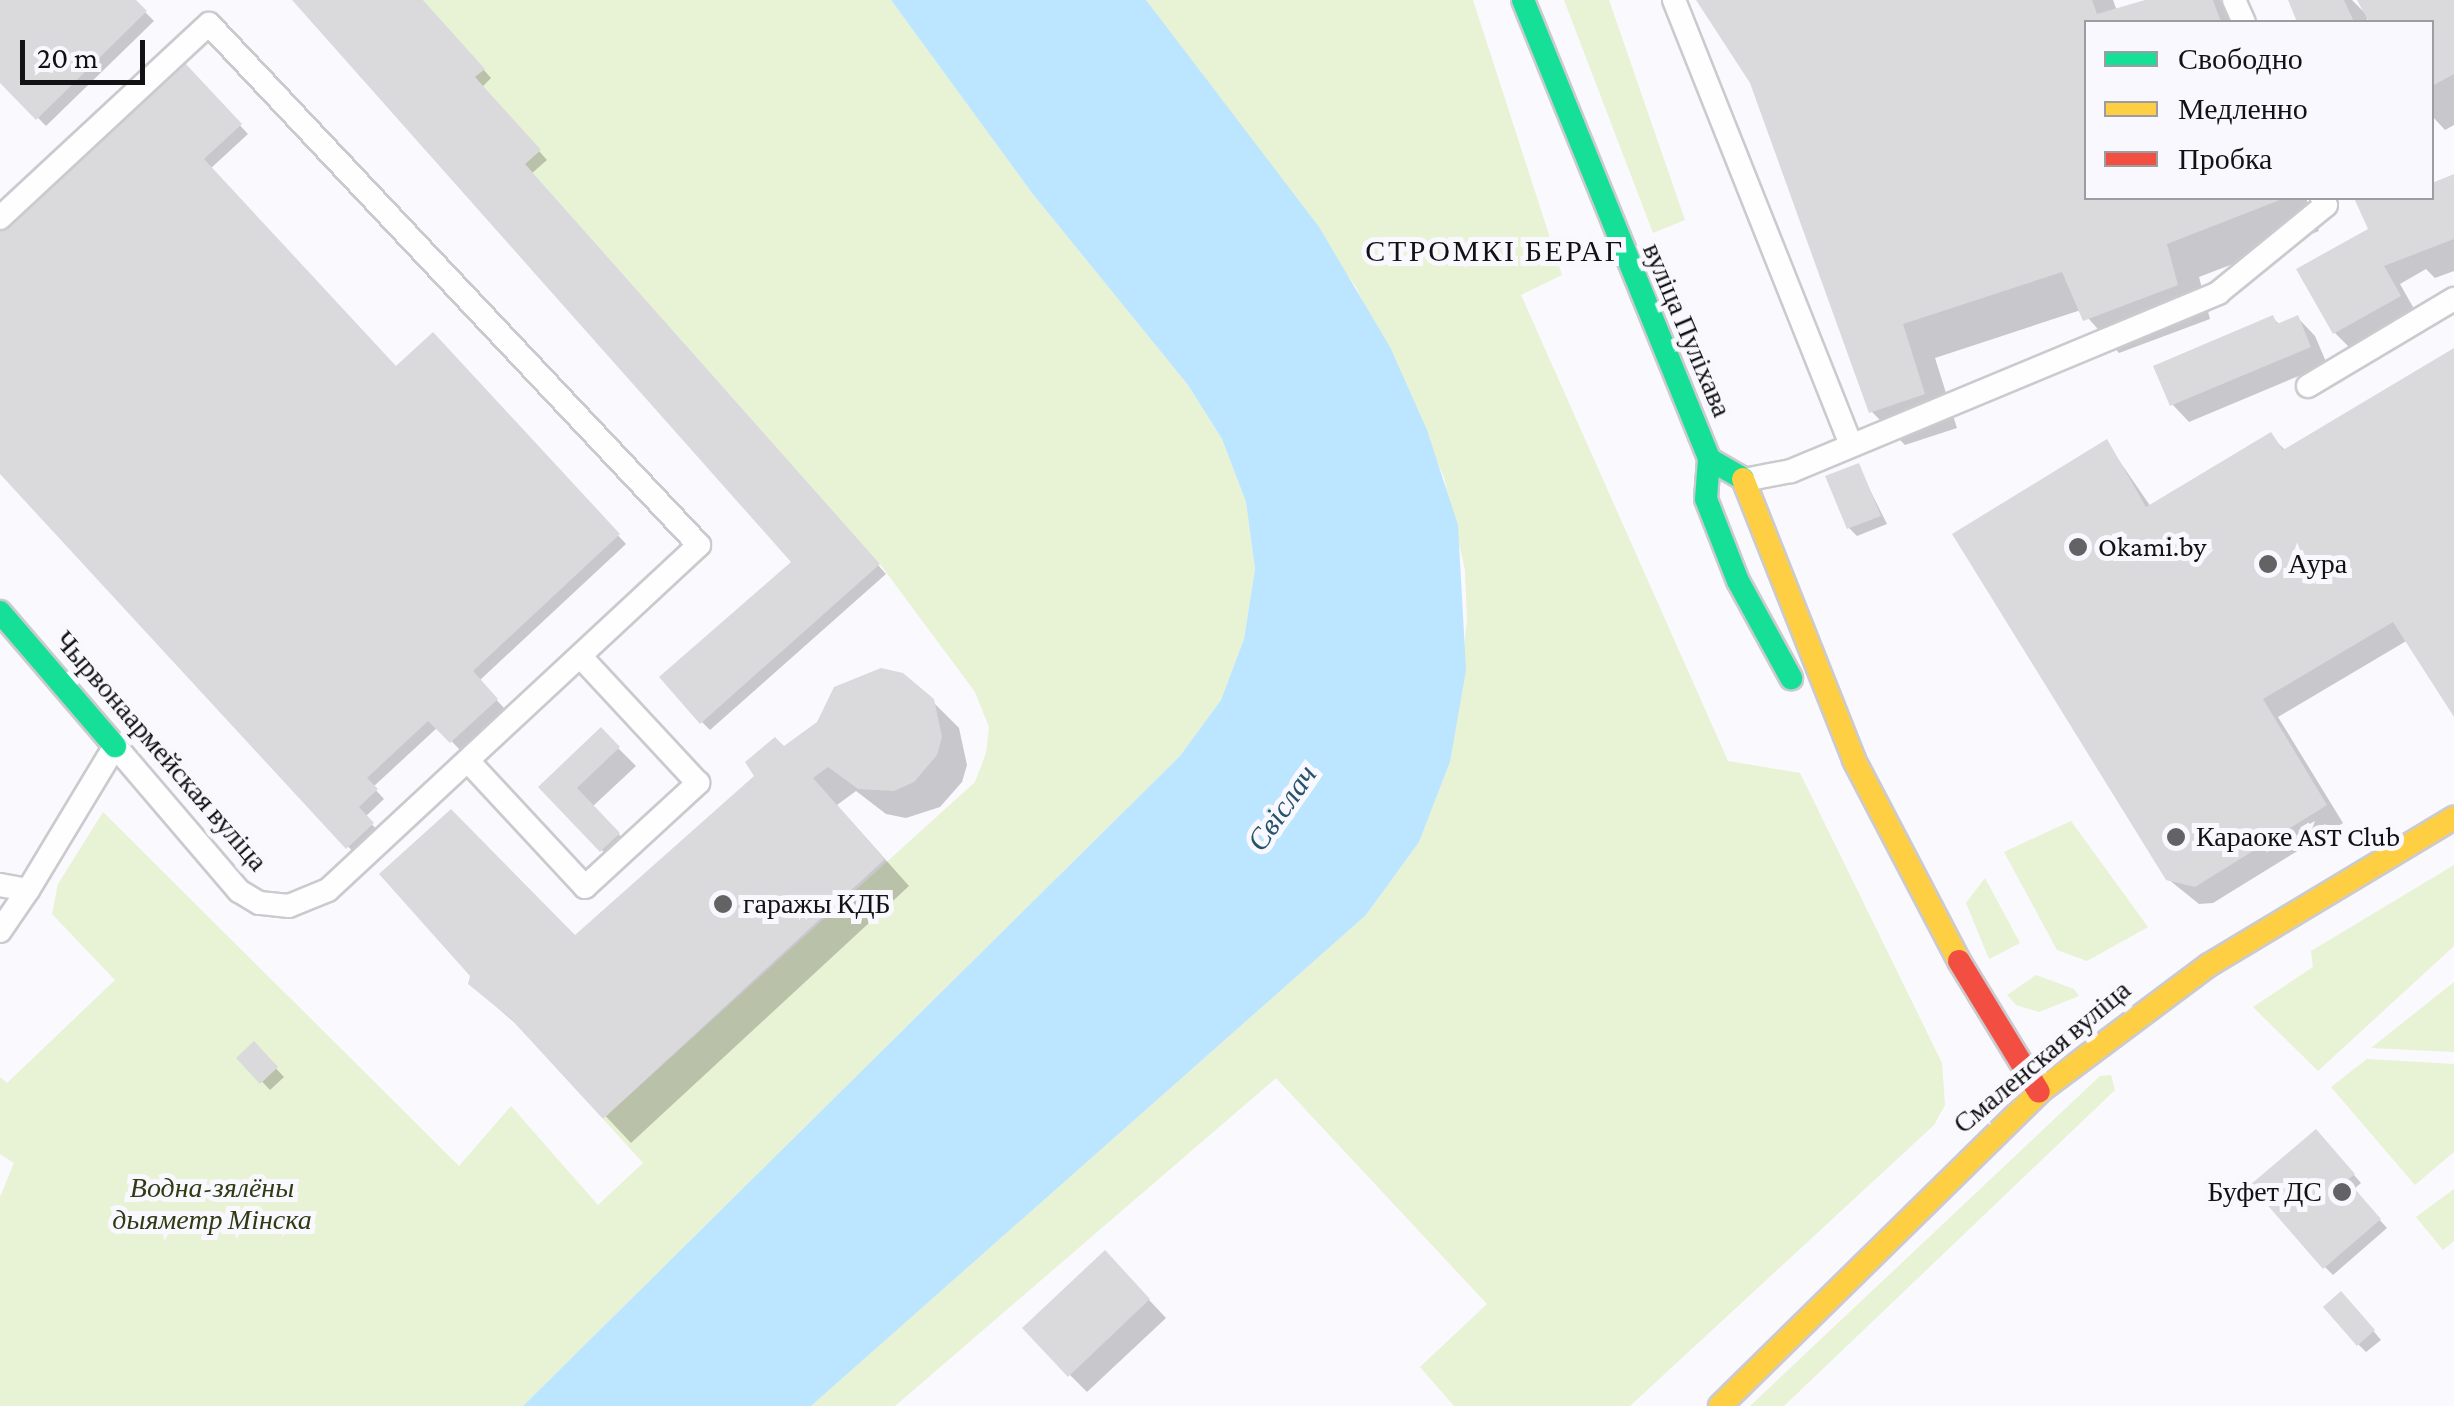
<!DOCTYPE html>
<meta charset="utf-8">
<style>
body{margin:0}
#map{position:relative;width:2454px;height:1406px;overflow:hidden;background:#faf9fe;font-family:"Crimson Pro",serif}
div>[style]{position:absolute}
.green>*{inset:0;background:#e8f2d4}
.water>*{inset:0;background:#bce5ff}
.shadow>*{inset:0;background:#0003}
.building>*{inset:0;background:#dadadd}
.roads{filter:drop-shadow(2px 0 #cbcace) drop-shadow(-2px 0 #cbcace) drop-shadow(0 2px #cbcace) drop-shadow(0 -2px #cbcace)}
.lane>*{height:22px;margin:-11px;padding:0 11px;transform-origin:11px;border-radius:11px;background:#fefeff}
.fast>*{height:22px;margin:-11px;padding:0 11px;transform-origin:11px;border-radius:11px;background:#16e098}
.slow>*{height:22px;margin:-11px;padding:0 11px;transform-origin:11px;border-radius:11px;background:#ffcf43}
.jam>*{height:22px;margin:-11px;padding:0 11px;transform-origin:11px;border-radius:11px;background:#f24e42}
.dots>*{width:28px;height:28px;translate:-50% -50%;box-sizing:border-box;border:5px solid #f9f8ff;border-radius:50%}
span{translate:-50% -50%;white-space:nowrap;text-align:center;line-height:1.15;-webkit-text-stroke:10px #f9f8ff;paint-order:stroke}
.street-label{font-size:28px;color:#121214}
.poi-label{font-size:28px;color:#121214}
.left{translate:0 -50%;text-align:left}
.right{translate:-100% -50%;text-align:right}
.park-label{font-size:28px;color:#303b13;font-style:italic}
.neighbourhood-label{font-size:30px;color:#121214;letter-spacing:2.5px}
.water-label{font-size:30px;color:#26526a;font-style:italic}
.legend{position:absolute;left:2084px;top:20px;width:350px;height:180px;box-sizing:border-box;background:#f9f8ff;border:2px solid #9d9ca1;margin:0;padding:12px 18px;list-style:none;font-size:30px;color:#121214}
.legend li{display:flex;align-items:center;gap:20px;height:50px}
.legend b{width:50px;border:2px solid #9d9ca1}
.scale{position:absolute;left:20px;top:40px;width:125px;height:45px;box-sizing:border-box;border:5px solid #121214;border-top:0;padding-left:12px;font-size:30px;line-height:35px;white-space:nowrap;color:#121214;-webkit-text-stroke:8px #f9f8ff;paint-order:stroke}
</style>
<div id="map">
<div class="green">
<div style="clip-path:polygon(423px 0,891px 0,1032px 193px,1188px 385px,1222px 439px,1246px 502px,1255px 569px,1244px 639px,1221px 700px,1180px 756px,523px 1406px,0 1406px,0 1197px,14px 1163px,0 1154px,0 1077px,7px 1083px,115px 980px,52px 914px,58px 884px,103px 812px,459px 1166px,511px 1106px,598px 1205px,643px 1163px,603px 1119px,975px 782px,986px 753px,989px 727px,975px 692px,880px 564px,525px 164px,540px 150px,475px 77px,484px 68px)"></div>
<div style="clip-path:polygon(1146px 0,1473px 0,1562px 275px,1521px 295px,1728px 761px,1800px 773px,1942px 1063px,1945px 1105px,1934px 1125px,1630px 1406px,1454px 1406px,1420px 1367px,1487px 1304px,1276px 1078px,895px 1406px,811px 1406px,1366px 915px,1419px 842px,1450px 762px,1467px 621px,1465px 570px,1444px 477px,1356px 287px)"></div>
<div style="clip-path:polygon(1564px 0,1609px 0,1685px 220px,1653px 233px)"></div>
<div style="clip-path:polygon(2071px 821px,2148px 927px,2087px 961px,2057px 950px,2004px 852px)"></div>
<div style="clip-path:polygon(2454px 865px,2454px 946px,2318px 1071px,2253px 1007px,2313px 967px,2311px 951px)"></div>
<div style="clip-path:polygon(1985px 878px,2020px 943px,1989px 959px,1966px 903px)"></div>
<div style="clip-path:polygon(2036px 975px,2074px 989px,2079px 996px,2039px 1012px,2016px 1005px,2007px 995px)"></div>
<div style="clip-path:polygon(2454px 982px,2454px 1052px,2371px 1048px)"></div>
<div style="clip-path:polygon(2367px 1059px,2454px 1064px,2454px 1152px,2415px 1185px,2331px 1087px)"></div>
<div style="clip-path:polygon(2111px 1075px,2115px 1090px,1784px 1406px,1750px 1406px,2100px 1076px)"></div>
<div style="clip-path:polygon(2454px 1189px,2454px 1241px,2443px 1250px,2416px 1217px)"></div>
</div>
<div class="water">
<div style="clip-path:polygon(891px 0,1146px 0,1319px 227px,1390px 347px,1427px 430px,1458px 525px,1466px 670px,1450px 762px,1419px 842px,1366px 915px,811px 1406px,523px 1406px,1180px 756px,1221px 700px,1244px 639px,1255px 569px,1246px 502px,1222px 439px,1188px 385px,1032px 193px)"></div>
</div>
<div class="shadow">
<div style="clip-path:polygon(0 0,133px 0,154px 21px,46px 126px,0 79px)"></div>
<div style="clip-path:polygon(295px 0,421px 0,491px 78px,482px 87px,547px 160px,531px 174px,886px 574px,710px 730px,702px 722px,794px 562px)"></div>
<div style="clip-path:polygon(1699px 0,2113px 0,2117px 11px,2154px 0,2220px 0,2240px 22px,2086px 22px,2086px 198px,2306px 198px,2319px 231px,2199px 277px,2210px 319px,2119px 353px,2081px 310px,1935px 358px,1957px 428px,1905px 445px,1871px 411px,1753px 82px)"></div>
<div style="clip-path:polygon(2290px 0,2352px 0,2366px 14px,2360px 0,2454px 0,2454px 125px,2445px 130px,2432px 116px,2432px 22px,2372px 22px,2367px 14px,2367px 22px,2300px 22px)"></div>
<div style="clip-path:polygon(184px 65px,248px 134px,210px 169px,396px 370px,433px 335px,626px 544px,479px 681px,504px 708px,460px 750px,438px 727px,373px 787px,384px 799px,365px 817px,380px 833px,356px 855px,0 471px,0 235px)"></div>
<div style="clip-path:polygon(2454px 176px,2454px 271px,2435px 278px,2426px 269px,2400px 284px,2417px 314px,2352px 350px,2335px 333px,2372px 229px,2357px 198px,2432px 198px,2432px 179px,2434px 184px)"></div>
<div style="clip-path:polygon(2273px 318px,2280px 325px,2298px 318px,2315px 336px,2327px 364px,2189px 422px,2172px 404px)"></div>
<div style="clip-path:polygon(2454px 350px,2454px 712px,2408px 640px,2278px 717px,2343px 823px,2213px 903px,2199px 904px,2168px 879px,2107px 443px,2151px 507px,2271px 436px,2286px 451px)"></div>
<div style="clip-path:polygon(1858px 466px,1887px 524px,1857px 536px,1849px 528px)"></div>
<div style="clip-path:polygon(932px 701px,959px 728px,967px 765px,962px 782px,940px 807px,906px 818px,886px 814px,856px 791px,837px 805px,909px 886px,631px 1143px,531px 1037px,470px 984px,575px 938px,784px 750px)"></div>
<div style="clip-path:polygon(601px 731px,636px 766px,592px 807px,636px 852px,619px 868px,542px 787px)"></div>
<div style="clip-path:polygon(254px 1045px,284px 1077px,270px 1090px,240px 1058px)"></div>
<div style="clip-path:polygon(2323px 1140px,2361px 1183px,2353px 1190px,2387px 1228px,2333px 1275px,2325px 1267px)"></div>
<div style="clip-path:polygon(1122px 1271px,1166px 1318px,1087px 1392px,1070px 1375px)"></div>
<div style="clip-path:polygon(2349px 1302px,2381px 1340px,2366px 1352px,2358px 1344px)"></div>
</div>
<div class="building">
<div style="clip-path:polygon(0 0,136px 0,147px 11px,36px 120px,0 83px)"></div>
<div style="clip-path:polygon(292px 0,423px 0,485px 69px,475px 77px,541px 150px,525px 164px,880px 564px,700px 724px,659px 677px,791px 562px)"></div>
<div style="clip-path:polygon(1696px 0,2092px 0,2097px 14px,2145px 0,2213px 0,2221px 22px,2086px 22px,2086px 198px,2285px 198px,2167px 244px,2178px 285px,2083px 321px,2062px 272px,1903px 324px,1925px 394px,1869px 413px,1750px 83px)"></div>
<div style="clip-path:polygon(2288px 0,2344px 0,2354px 22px,2297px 22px)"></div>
<div style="clip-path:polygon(2357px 0,2454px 0,2454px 74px,2432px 86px,2432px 22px,2369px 22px)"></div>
<div style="clip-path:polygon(184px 62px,242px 124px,204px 159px,396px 366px,433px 332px,620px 534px,473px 671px,498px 699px,450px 743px,428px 721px,367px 778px,378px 789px,359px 807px,374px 823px,346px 849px,0 474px,0 231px)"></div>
<div style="clip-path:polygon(2454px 174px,2454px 239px,2384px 266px,2401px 296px,2333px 334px,2296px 269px,2368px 229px,2354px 198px,2432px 198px,2432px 183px)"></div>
<div style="clip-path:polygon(2273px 315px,2277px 324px,2298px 315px,2311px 347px,2170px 406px,2153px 366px)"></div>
<div style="clip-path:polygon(2454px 348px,2454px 717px,2393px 622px,2263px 699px,2327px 805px,2195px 887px,2166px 880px,1952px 534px,2107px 439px,2146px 507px,2271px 432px,2283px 450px)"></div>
<div style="clip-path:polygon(1859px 463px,1881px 516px,1847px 529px,1825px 476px)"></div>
<div style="clip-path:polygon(881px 668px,903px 673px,934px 699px,942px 737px,937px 755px,914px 782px,894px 791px,858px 789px,828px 767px,813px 778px,885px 859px,603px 1119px,510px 1018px,468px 984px,470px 976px,379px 874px,451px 809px,575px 935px,754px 776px,745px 762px,775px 737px,784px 746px,817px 722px,834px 687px)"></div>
<div style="clip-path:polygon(601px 727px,620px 747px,577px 788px,620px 833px,600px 852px,538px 787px)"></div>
<div style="clip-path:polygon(254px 1041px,278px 1067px,260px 1084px,236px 1058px)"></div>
<div style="clip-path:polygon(2316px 1129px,2355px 1174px,2347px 1180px,2381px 1219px,2323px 1269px,2250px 1185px)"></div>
<div style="clip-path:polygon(1105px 1250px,1150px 1299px,1068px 1377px,1022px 1328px)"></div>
<div style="clip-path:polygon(2341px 1291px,2375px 1330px,2357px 1346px,2323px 1307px)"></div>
</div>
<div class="roads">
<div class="lane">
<div style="left:1674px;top:0;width:476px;rotate:68.3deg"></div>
<div style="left:2234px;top:0;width:24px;rotate:66deg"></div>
<div style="left:0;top:218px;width:285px;rotate:-42.9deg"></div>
<div style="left:209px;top:24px;width:715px;rotate:46.76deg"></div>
<div style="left:699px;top:545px;width:507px;rotate:137.08deg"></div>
<div style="left:328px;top:890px;width:42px;rotate:157.7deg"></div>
<div style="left:289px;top:906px;width:30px;rotate:-174deg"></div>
<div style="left:259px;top:903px;width:23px;rotate:-149deg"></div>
<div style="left:239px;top:891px;width:191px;rotate:-130.5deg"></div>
<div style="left:115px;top:746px;width:168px;rotate:121.1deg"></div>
<div style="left:28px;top:890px;width:28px;rotate:-170deg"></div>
<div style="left:2308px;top:386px;width:170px;rotate:-30.8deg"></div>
<div style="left:1744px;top:480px;width:48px;rotate:-10.8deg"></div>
<div style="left:1791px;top:471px;width:463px;rotate:-22.6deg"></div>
<div style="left:2218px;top:293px;width:139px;rotate:-39.2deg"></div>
<div style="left:2326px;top:205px;width:8px;rotate:-120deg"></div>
<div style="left:468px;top:761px;width:172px;rotate:47.1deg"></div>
<div style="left:585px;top:887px;width:154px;rotate:-42.6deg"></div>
<div style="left:698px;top:783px;width:173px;rotate:-132.9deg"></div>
<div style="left:0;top:931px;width:50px;rotate:-55.7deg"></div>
</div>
<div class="fast">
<div style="left:1523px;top:0;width:495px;rotate:67.9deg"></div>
<div style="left:1709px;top:459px;width:39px;rotate:30deg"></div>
<div style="left:1709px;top:459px;width:40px;rotate:94.3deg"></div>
<div style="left:1706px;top:499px;width:88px;rotate:68.7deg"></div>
<div style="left:1738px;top:581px;width:111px;rotate:61.3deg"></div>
<div style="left:0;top:612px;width:177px;rotate:49.4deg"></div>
</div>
<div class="slow">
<div style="left:1743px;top:479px;width:302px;rotate:68.4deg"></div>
<div style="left:1854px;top:760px;width:227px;rotate:62.4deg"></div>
<div style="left:1720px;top:1406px;width:448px;rotate:-44.5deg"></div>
<div style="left:2039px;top:1092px;width:212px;rotate:-36.8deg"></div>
<div style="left:2209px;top:965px;width:286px;rotate:-31deg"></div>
</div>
<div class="jam">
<div style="left:1959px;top:961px;width:153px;rotate:58.6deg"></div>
</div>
</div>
<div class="dots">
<div style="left:2078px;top:547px;background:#636366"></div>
<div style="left:2268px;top:564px;background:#636366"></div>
<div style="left:2176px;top:837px;background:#636366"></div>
<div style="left:723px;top:904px;background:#636366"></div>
<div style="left:2342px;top:1192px;background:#636366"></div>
</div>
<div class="street-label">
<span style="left:1687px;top:330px;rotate:67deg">вуліца Пуліхава</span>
<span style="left:161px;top:751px;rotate:49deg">Чырвонаармейская вуліца</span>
<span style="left:2042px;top:1057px;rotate:-40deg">Смаленская вуліца</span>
</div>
<div class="poi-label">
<span class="left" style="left:2098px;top:547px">Okami.by</span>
<span class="left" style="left:2288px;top:564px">Аура</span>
<span class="left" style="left:2196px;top:837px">Караоке AST Club</span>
<span class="left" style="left:743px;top:904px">гаражы КДБ</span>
<span class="right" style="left:2322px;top:1192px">Буфет ДС</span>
</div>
<div class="park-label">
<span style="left:212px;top:1204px">Водна-зялёны<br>дыяметр Мінска</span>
</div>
<div class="neighbourhood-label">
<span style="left:1495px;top:251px">СТРОМКІ БЕРАГ</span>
</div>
<div class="water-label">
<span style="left:1282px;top:808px;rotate:-55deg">Свіслач</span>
</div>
<ul class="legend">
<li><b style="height:12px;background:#16e098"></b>Свободно</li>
<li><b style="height:12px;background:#ffcf43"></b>Медленно</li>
<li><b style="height:12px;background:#f24e42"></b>Пробка</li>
</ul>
<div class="scale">20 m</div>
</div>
